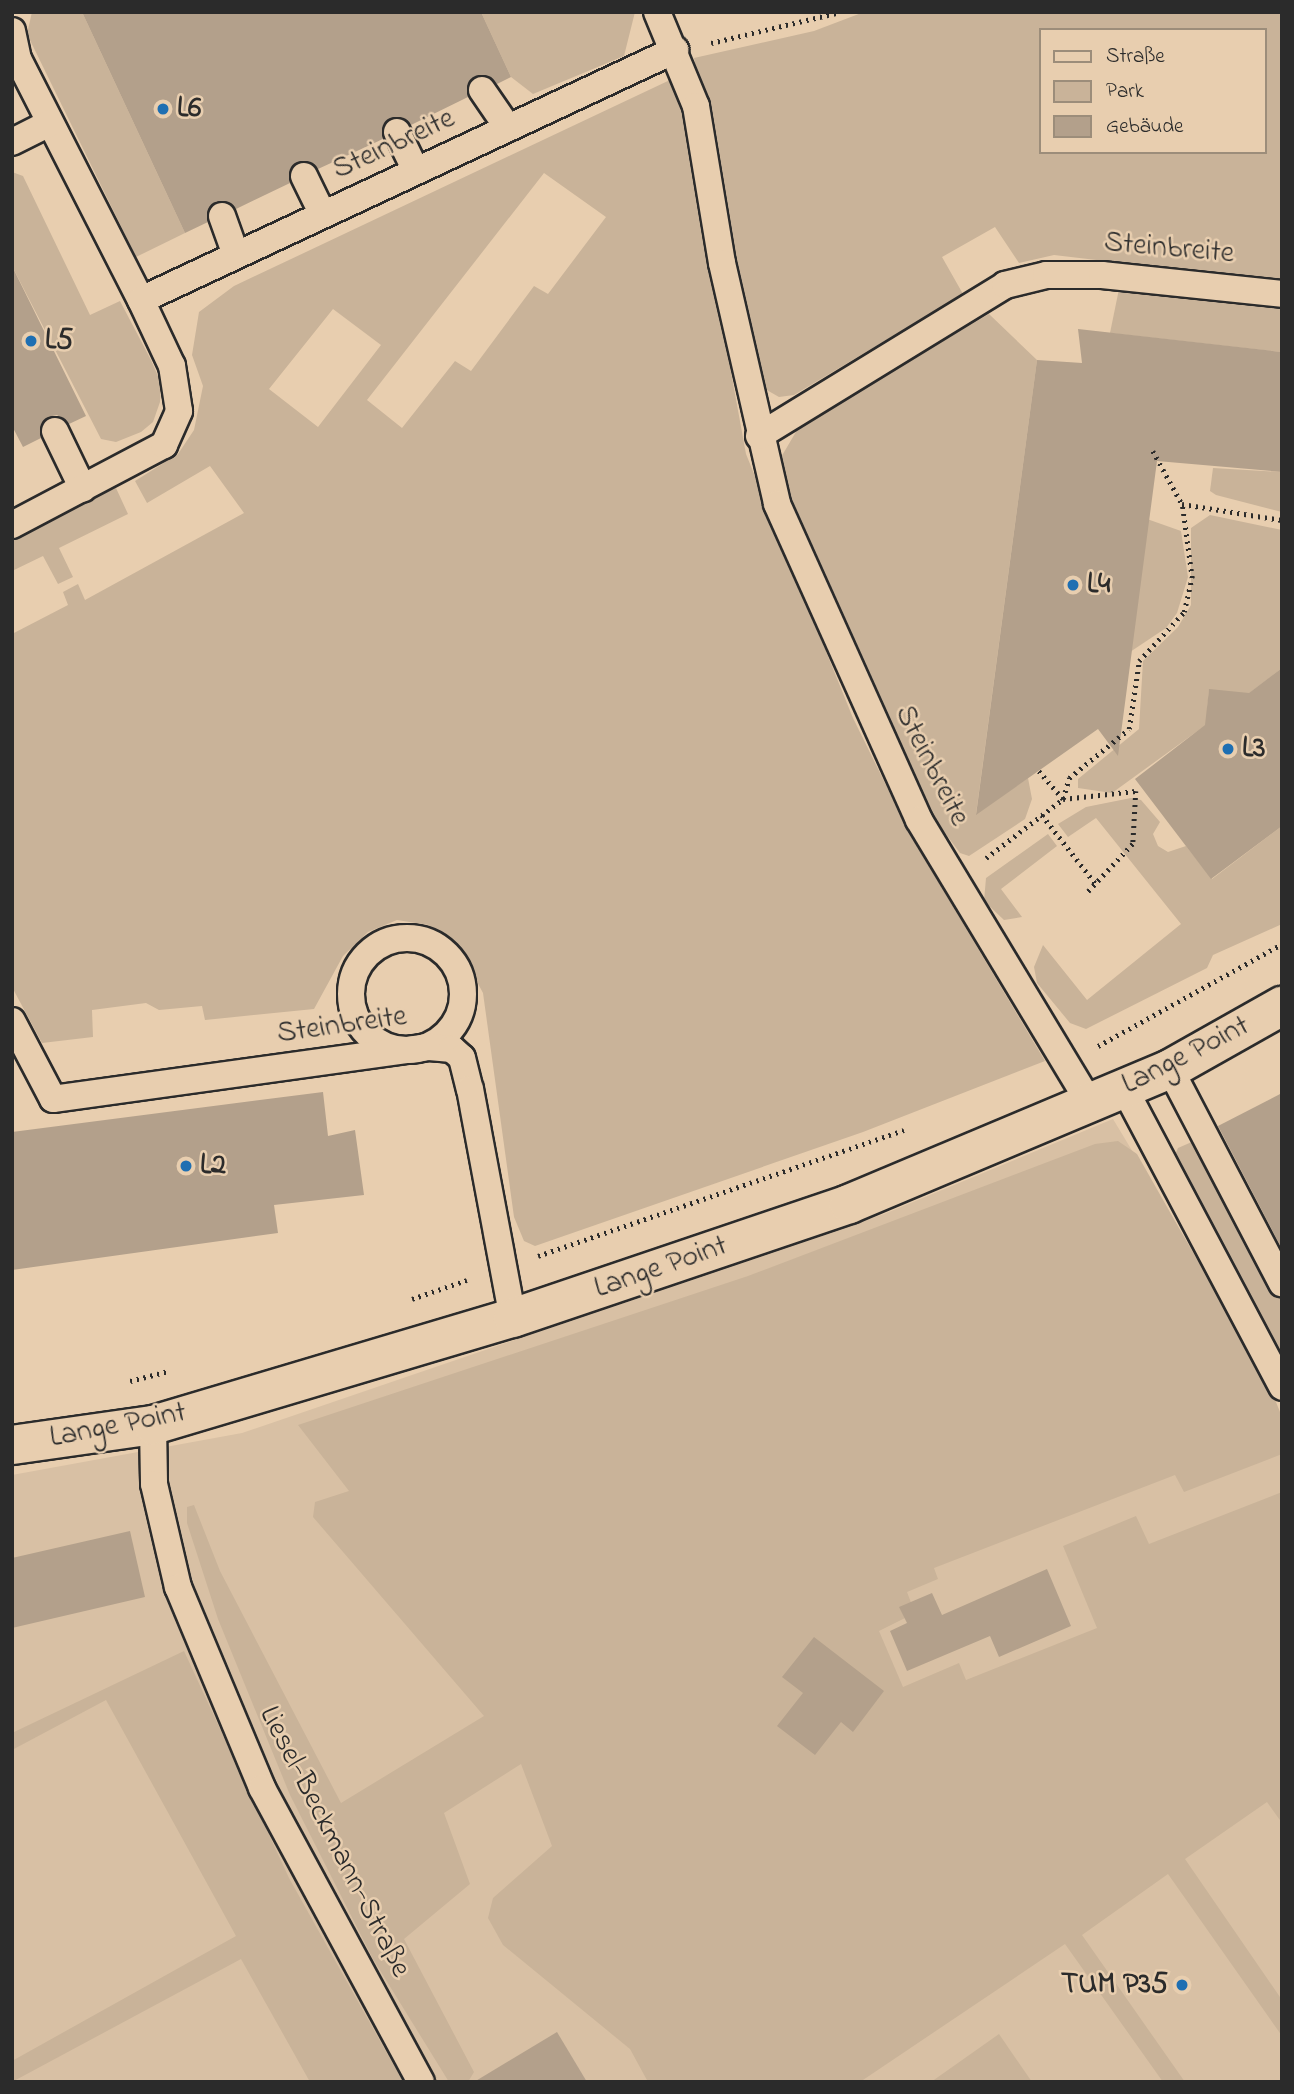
<!DOCTYPE html>
<meta charset="utf-8">
<style>
body{margin:0}
#map{position:relative;width:1294px;height:2094px;overflow:hidden;background:#e8ceaf;font-family:"Indie Flower",sans-serif}
div>[style]{position:absolute}
.built>*{inset:0;background:#d8c0a4}
.green>*{inset:0;background:#c9b399}
.building>*{inset:0;background:#b3a08b}
.path>*{height:4.5px;margin-top:-2.25px;transform-origin:0;background:repeating-linear-gradient(90deg,#2b2b2b 0 2px,transparent 0 7px)}
.roads{filter:drop-shadow(2px 0 #2b2b2b) drop-shadow(-2px 0 #2b2b2b) drop-shadow(0 2px #2b2b2b) drop-shadow(0 -2px #2b2b2b)}
.lane>*{height:26px;margin:-13px;padding:0 13px;transform-origin:13px;border-radius:13px;background:#e8ceaf}
.lane>.ring{margin:-13px;padding:0;box-sizing:content-box;background:none;border:26px solid #e8ceaf;border-radius:50%}
.street>*{height:38px;margin:-19px;padding:0 19px;transform-origin:19px;border-radius:19px;background:#e8ceaf}
.dots>*{width:19px;height:19px;translate:-50% -50%;box-sizing:border-box;border:4px solid #e8ceaf;border-radius:50%}
span{translate:-50% -50%;white-space:nowrap;text-align:center;line-height:1.15;-webkit-text-stroke:5px #e8ceaf;paint-order:stroke}
.poi-label{font-size:30px;color:#2b2b2b;font-weight:700}
.left{translate:0 -50%;text-align:left}
.right{translate:-100% -50%;text-align:right}
.street-label{font-size:30px;color:#2b2b2b}
.frame{position:absolute;inset:0;border:14px solid #2b2b2b;pointer-events:none}
.legend{position:absolute;left:1039px;top:28px;width:228px;height:126px;box-sizing:border-box;background:#e8ceaf;border:2px solid #9c8d7a;margin:0;padding:9px 12px;list-style:none;font-size:21px;color:#2b2b2b}
.legend li{display:flex;align-items:center;gap:14px;height:35px}
.legend b{width:35px;border:2px solid #9c8d7a}
</style>
<div id="map">
<div class="built">
<div style="clip-path:polygon(1113px 1119px,1213px 1285px,1282px 1417px,1282px 2082px,12px 2082px,12px 1475px,242px 1433px,884px 1214px)"></div>
</div>
<div class="green">
<div style="clip-path:polygon(32px 12px,82px 12px,185px 233px,136px 257px,27px 34px)"></div>
<div style="clip-path:polygon(481px 12px,635px 12px,624px 56px,533px 94px,511px 77px)"></div>
<div style="clip-path:polygon(evenodd,864px 12px,1282px 12px,1282px 282px,1054px 255px,1019px 263px,995px 227px,942px 257px,963px 294px,794px 395px,779px 397px,765px 389px,757px 374px,694px 58px,814px 31px,864px 12px,1040px 30px,1264px 30px,1264px 152px,1040px 152px,1040px 30px)"></div>
<div style="clip-path:polygon(evenodd,670px 80px,686px 126px,746px 454px,853px 718px,912px 838px,1045px 1061px,863px 1132px,535px 1246px,524px 1241px,514px 1217px,483px 993px,458px 946px,429px 925px,397px 920px,368px 932px,343px 956px,314px 1009px,205px 1020px,202px 1006px,159px 1010px,146px 1003px,92px 1010px,93px 1037px,42px 1043px,12px 987px,12px 634px,68px 605px,63px 592px,78px 584px,85px 600px,244px 513px,210px 466px,147px 503px,135px 481px,178px 454px,194px 430px,203px 386px,192px 355px,199px 312px,234px 286px,670px 80px,544px 173px,606px 217px,548px 294px,534px 286px,471px 371px,455px 361px,402px 428px,367px 400px,544px 173px,670px 80px,333px 309px,381px 345px,318px 427px,269px 389px,333px 309px)"></div>
<div style="clip-path:polygon(12px 172px,23px 176px,90px 315px,120px 301px,151px 360px,161px 383px,160px 402px,153px 422px,141px 432px,116px 442px,101px 439px,12px 266px)"></div>
<div style="clip-path:polygon(1119px 289px,1282px 307px,1282px 352px,1110px 333px)"></div>
<div style="clip-path:polygon(989px 314px,1037px 360px,976px 814px,1028px 778px,1032px 799px,1025px 819px,969px 856px,960px 853px,939px 825px,862px 673px,790px 501px,780px 459px,800px 425px)"></div>
<div style="clip-path:polygon(1213px 468px,1282px 472px,1282px 512px,1216px 495px,1210px 491px)"></div>
<div style="clip-path:polygon(116px 488px,128px 514px,59px 548px,73px 577px,58px 584px,43px 556px,12px 571px,12px 538px)"></div>
<div style="clip-path:polygon(1210px 515px,1282px 530px,1282px 668px,1239px 701px,1231px 692px,1209px 690px,1207px 710px,1214px 719px,1112px 793px,1078px 788px,1078px 779px,1139px 729px,1143px 661px,1178px 627px,1191px 605px,1191px 528px)"></div>
<div style="clip-path:polygon(1147px 519px,1181px 531px,1188px 577px,1177px 613px,1166px 628px,1130px 652px)"></div>
<div style="clip-path:polygon(1131px 798px,1141px 800px,1160px 822px,1153px 834px,1158px 846px,1168px 852px,1186px 846px,1212px 879px,1282px 826px,1282px 924px,1213px 955px,1207px 968px,1086px 1029px,1070px 1023px,1037px 983px,1034px 967px,1043px 945px,1087px 1000px,1181px 924px,1096px 818px,1068px 837px,1058px 824px,1086px 807px)"></div>
<div style="clip-path:polygon(1048px 834px,1057px 846px,1001px 889px,1022px 917px,1004px 920px,984px 901px,986px 878px)"></div>
<div style="clip-path:polygon(1118px 1141px,1137px 1154px,1272px 1392px,1282px 1417px,1282px 1454px,1184px 1492px,1175px 1475px,934px 1568px,938px 1579px,907px 1592px,915px 1613px,879px 1631px,903px 1687px,959px 1663px,966px 1680px,1097px 1628px,1063px 1546px,1136px 1516px,1149px 1544px,1282px 1492px,1282px 1823px,1267px 1802px,1185px 1859px,1282px 2000px,1282px 2036px,1168px 1874px,1082px 1935px,1185px 2082px,1163px 2082px,1065px 1944px,860px 2082px,648px 2082px,630px 2049px,503px 1945px,488px 1918px,493px 1898px,552px 1846px,521px 1764px,444px 1813px,470px 1884px,404px 1939px,474px 2072px,468px 2082px,449px 2082px,373px 1959px,290px 1795px,218px 1619px,187px 1523px,187px 1507px,194px 1505px,220px 1571px,341px 1803px,484px 1716px,313px 1517px,315px 1502px,349px 1491px,298px 1425px,748px 1276px,1095px 1144px)"></div>
<div style="clip-path:polygon(1194px 1141px,1282px 1302px,1282px 1361px,1174px 1157px,1178px 1148px)"></div>
<div style="clip-path:polygon(184px 1651px,289px 1878px,403px 2082px,310px 2082px,241px 1959px,12px 2082px,12px 2061px,236px 1936px,106px 1700px,12px 1750px,12px 1733px)"></div>
<div style="clip-path:polygon(999px 2034px,1032px 2082px,931px 2082px)"></div>
</div>
<div class="building">
<div style="clip-path:polygon(82px 12px,481px 12px,511px 77px,497px 84px,488px 76px,474px 77px,468px 97px,411px 125px,391px 118px,384px 124px,383px 139px,318px 169px,298px 162px,291px 168px,290px 183px,236px 209px,216px 201px,207px 213px,208px 222px,185px 233px)"></div>
<div style="clip-path:polygon(12px 266px,86px 416px,69px 424px,57px 415px,48px 417px,41px 438px,23px 447px,12px 426px)"></div>
<div style="clip-path:polygon(1078px 329px,1282px 352px,1282px 472px,1157px 461px,1118px 756px,1098px 729px,976px 815px,1037px 360px,1082px 363px)"></div>
<div style="clip-path:polygon(1282px 668px,1282px 826px,1211px 879px,1135px 779px,1205px 725px,1209px 689px,1249px 693px)"></div>
<div style="clip-path:polygon(323px 1092px,328px 1136px,355px 1130px,364px 1195px,274px 1205px,278px 1233px,12px 1270px,12px 1132px)"></div>
<div style="clip-path:polygon(1282px 1093px,1282px 1249px,1218px 1126px)"></div>
<div style="clip-path:polygon(130px 1531px,145px 1597px,12px 1628px,12px 1558px)"></div>
<div style="clip-path:polygon(1047px 1569px,1071px 1626px,999px 1657px,990px 1636px,907px 1671px,890px 1631px,907px 1623px,899px 1607px,932px 1593px,942px 1615px)"></div>
<div style="clip-path:polygon(814px 1637px,884px 1691px,853px 1732px,841px 1722px,815px 1755px,777px 1726px,803px 1693px,782px 1677px)"></div>
<div style="clip-path:polygon(557px 2032px,587px 2082px,474px 2082px)"></div>
</div>
<div class="path">
<div style="left:711px;top:43px;width:133px;rotate:-13.5deg"></div>
<div style="left:1153px;top:451px;width:60px;rotate:61.3deg"></div>
<div style="left:1182px;top:504px;width:101px;rotate:9.1deg"></div>
<div style="left:1039px;top:771px;width:37px;rotate:49deg"></div>
<div style="left:1063px;top:799px;width:73px;rotate:-6.3deg"></div>
<div style="left:1136px;top:791px;width:53px;rotate:93.2deg"></div>
<div style="left:1133px;top:844px;width:66px;rotate:133.2deg"></div>
<div style="left:1042px;top:815px;width:88px;rotate:52deg"></div>
<div style="left:986px;top:858px;width:97px;rotate:-37.5deg"></div>
<div style="left:1063px;top:799px;width:22px;rotate:-74deg"></div>
<div style="left:1069px;top:778px;width:77px;rotate:-39.2deg"></div>
<div style="left:1129px;top:729px;width:69px;rotate:-81.6deg"></div>
<div style="left:1139px;top:661px;width:67px;rotate:-47.4deg"></div>
<div style="left:1184px;top:612px;width:35px;rotate:-77deg"></div>
<div style="left:1192px;top:578px;width:75px;rotate:-97.7deg"></div>
<div style="left:1098px;top:1046px;width:210px;rotate:-29deg"></div>
<div style="left:538px;top:1256px;width:387px;rotate:-19deg"></div>
<div style="left:412px;top:1299px;width:58px;rotate:-19.1deg"></div>
<div style="left:130px;top:1381px;width:40px;rotate:-14.4deg"></div>
</div>
<div class="roads">
<div class="lane">
<div style="left:657px;top:12px;width:102px;rotate:67.5deg"></div>
<div style="left:696px;top:106px;width:159px;rotate:80.6deg"></div>
<div style="left:722px;top:263px;width:247px;rotate:77.1deg"></div>
<div style="left:777px;top:504px;width:346px;rotate:65.8deg"></div>
<div style="left:919px;top:820px;width:331px;rotate:58.9deg"></div>
<div style="left:12px;top:31px;width:29px;rotate:78deg"></div>
<div style="left:18px;top:59px;width:271px;rotate:63deg"></div>
<div style="left:482px;top:90px;width:46px;rotate:55.6deg"></div>
<div style="left:397px;top:132px;width:43px;rotate:64deg"></div>
<div style="left:12px;top:142px;width:42px;rotate:-26.6deg"></div>
<div style="left:304px;top:176px;width:43px;rotate:64deg"></div>
<div style="left:222px;top:216px;width:41px;rotate:70.3deg"></div>
<div style="left:55px;top:431px;width:64px;rotate:64.2deg"></div>
<div style="left:759px;top:436px;width:289px;rotate:-31.5deg"></div>
<div style="left:1005px;top:285px;width:42px;rotate:-13.7deg"></div>
<div style="left:1046px;top:275px;width:56px"></div>
<div style="left:1102px;top:275px;width:181px;rotate:6deg"></div>
<div style="left:12px;top:525px;width:172px;rotate:-27.8deg"></div>
<div style="left:164px;top:445px;width:37px;rotate:-66deg"></div>
<div style="left:179px;top:411px;width:46px;rotate:-98.8deg"></div>
<div style="left:172px;top:366px;width:73px;rotate:-115.2deg"></div>
<div style="left:141px;top:300px;width:590px;rotate:-25.09deg"></div>
<div class="ring" style="left:351px;top:938px;width:86px;height:86px"></div>
<div style="left:12px;top:1021px;width:88px;rotate:62.3deg"></div>
<div style="left:53px;top:1099px;width:380px;rotate:-7.9deg"></div>
<div style="left:429px;top:1047px;width:23px;rotate:5deg"></div>
<div style="left:452px;top:1049px;width:13px;rotate:42deg"></div>
<div style="left:462px;top:1058px;width:32px;rotate:76deg"></div>
<div style="left:470px;top:1089px;width:233px;rotate:79.4deg"></div>
<div style="left:1170px;top:1069px;width:242px;rotate:62.4deg"></div>
<div style="left:1124px;top:1088px;width:338px;rotate:62.1deg"></div>
<div style="left:153px;top:1425px;width:59px;rotate:89deg"></div>
<div style="left:154px;top:1484px;width:106px;rotate:76.9deg"></div>
<div style="left:178px;top:1587px;width:218px;rotate:67.3deg"></div>
<div style="left:262px;top:1788px;width:334px;rotate:61.6deg"></div>
</div>
<div class="street">
<div style="left:12px;top:1445px;width:142px;rotate:-8.1deg"></div>
<div style="left:153px;top:1425px;width:376px;rotate:-16.6deg"></div>
<div style="left:513px;top:1318px;width:355px;rotate:-18.7deg"></div>
<div style="left:849px;top:1204px;width:348px;rotate:-22.8deg"></div>
<div style="left:1170px;top:1069px;width:129px;rotate:-29.4deg"></div>
</div>
</div>
<div class="dots">
<div style="left:163px;top:109px;background:#1f6fb2"></div>
<div style="left:31px;top:341px;background:#1f6fb2"></div>
<div style="left:1073px;top:585px;background:#1f6fb2"></div>
<div style="left:1228px;top:749px;background:#1f6fb2"></div>
<div style="left:186px;top:1166px;background:#1f6fb2"></div>
<div style="left:1182px;top:1985px;background:#1f6fb2"></div>
</div>
<div class="poi-label">
<span class="left" style="left:177px;top:109px">L6</span>
<span class="left" style="left:45px;top:341px">L5</span>
<span class="left" style="left:1087px;top:585px">L4</span>
<span class="left" style="left:1242px;top:749px">L3</span>
<span class="left" style="left:200px;top:1166px">L2</span>
<span class="right" style="left:1168px;top:1985px">TUM P35</span>
</div>
<div class="street-label">
<span style="left:394px;top:145px;rotate:-25deg">Steinbreite</span>
<span style="left:1169px;top:249px;rotate:5deg">Steinbreite</span>
<span style="left:931px;top:766px;rotate:63deg">Steinbreite</span>
<span style="left:342px;top:1026px;rotate:-8deg">Steinbreite</span>
<span style="left:1186px;top:1056px;rotate:-27deg">Lange Point</span>
<span style="left:661px;top:1268px;rotate:-19deg">Lange Point</span>
<span style="left:118px;top:1426px;rotate:-11deg">Lange Point</span>
<span style="left:334px;top:1842px;rotate:63deg">Liesel-Beckmann-Straße</span>
</div>
<div class="frame"></div>
<ul class="legend">
<li><b style="height:9px;background:#e8ceaf"></b>Straße</li>
<li><b style="height:19px;background:#c9b399"></b>Park</li>
<li><b style="height:19px;background:#b3a08b"></b>Gebäude</li>
</ul>
</div>
